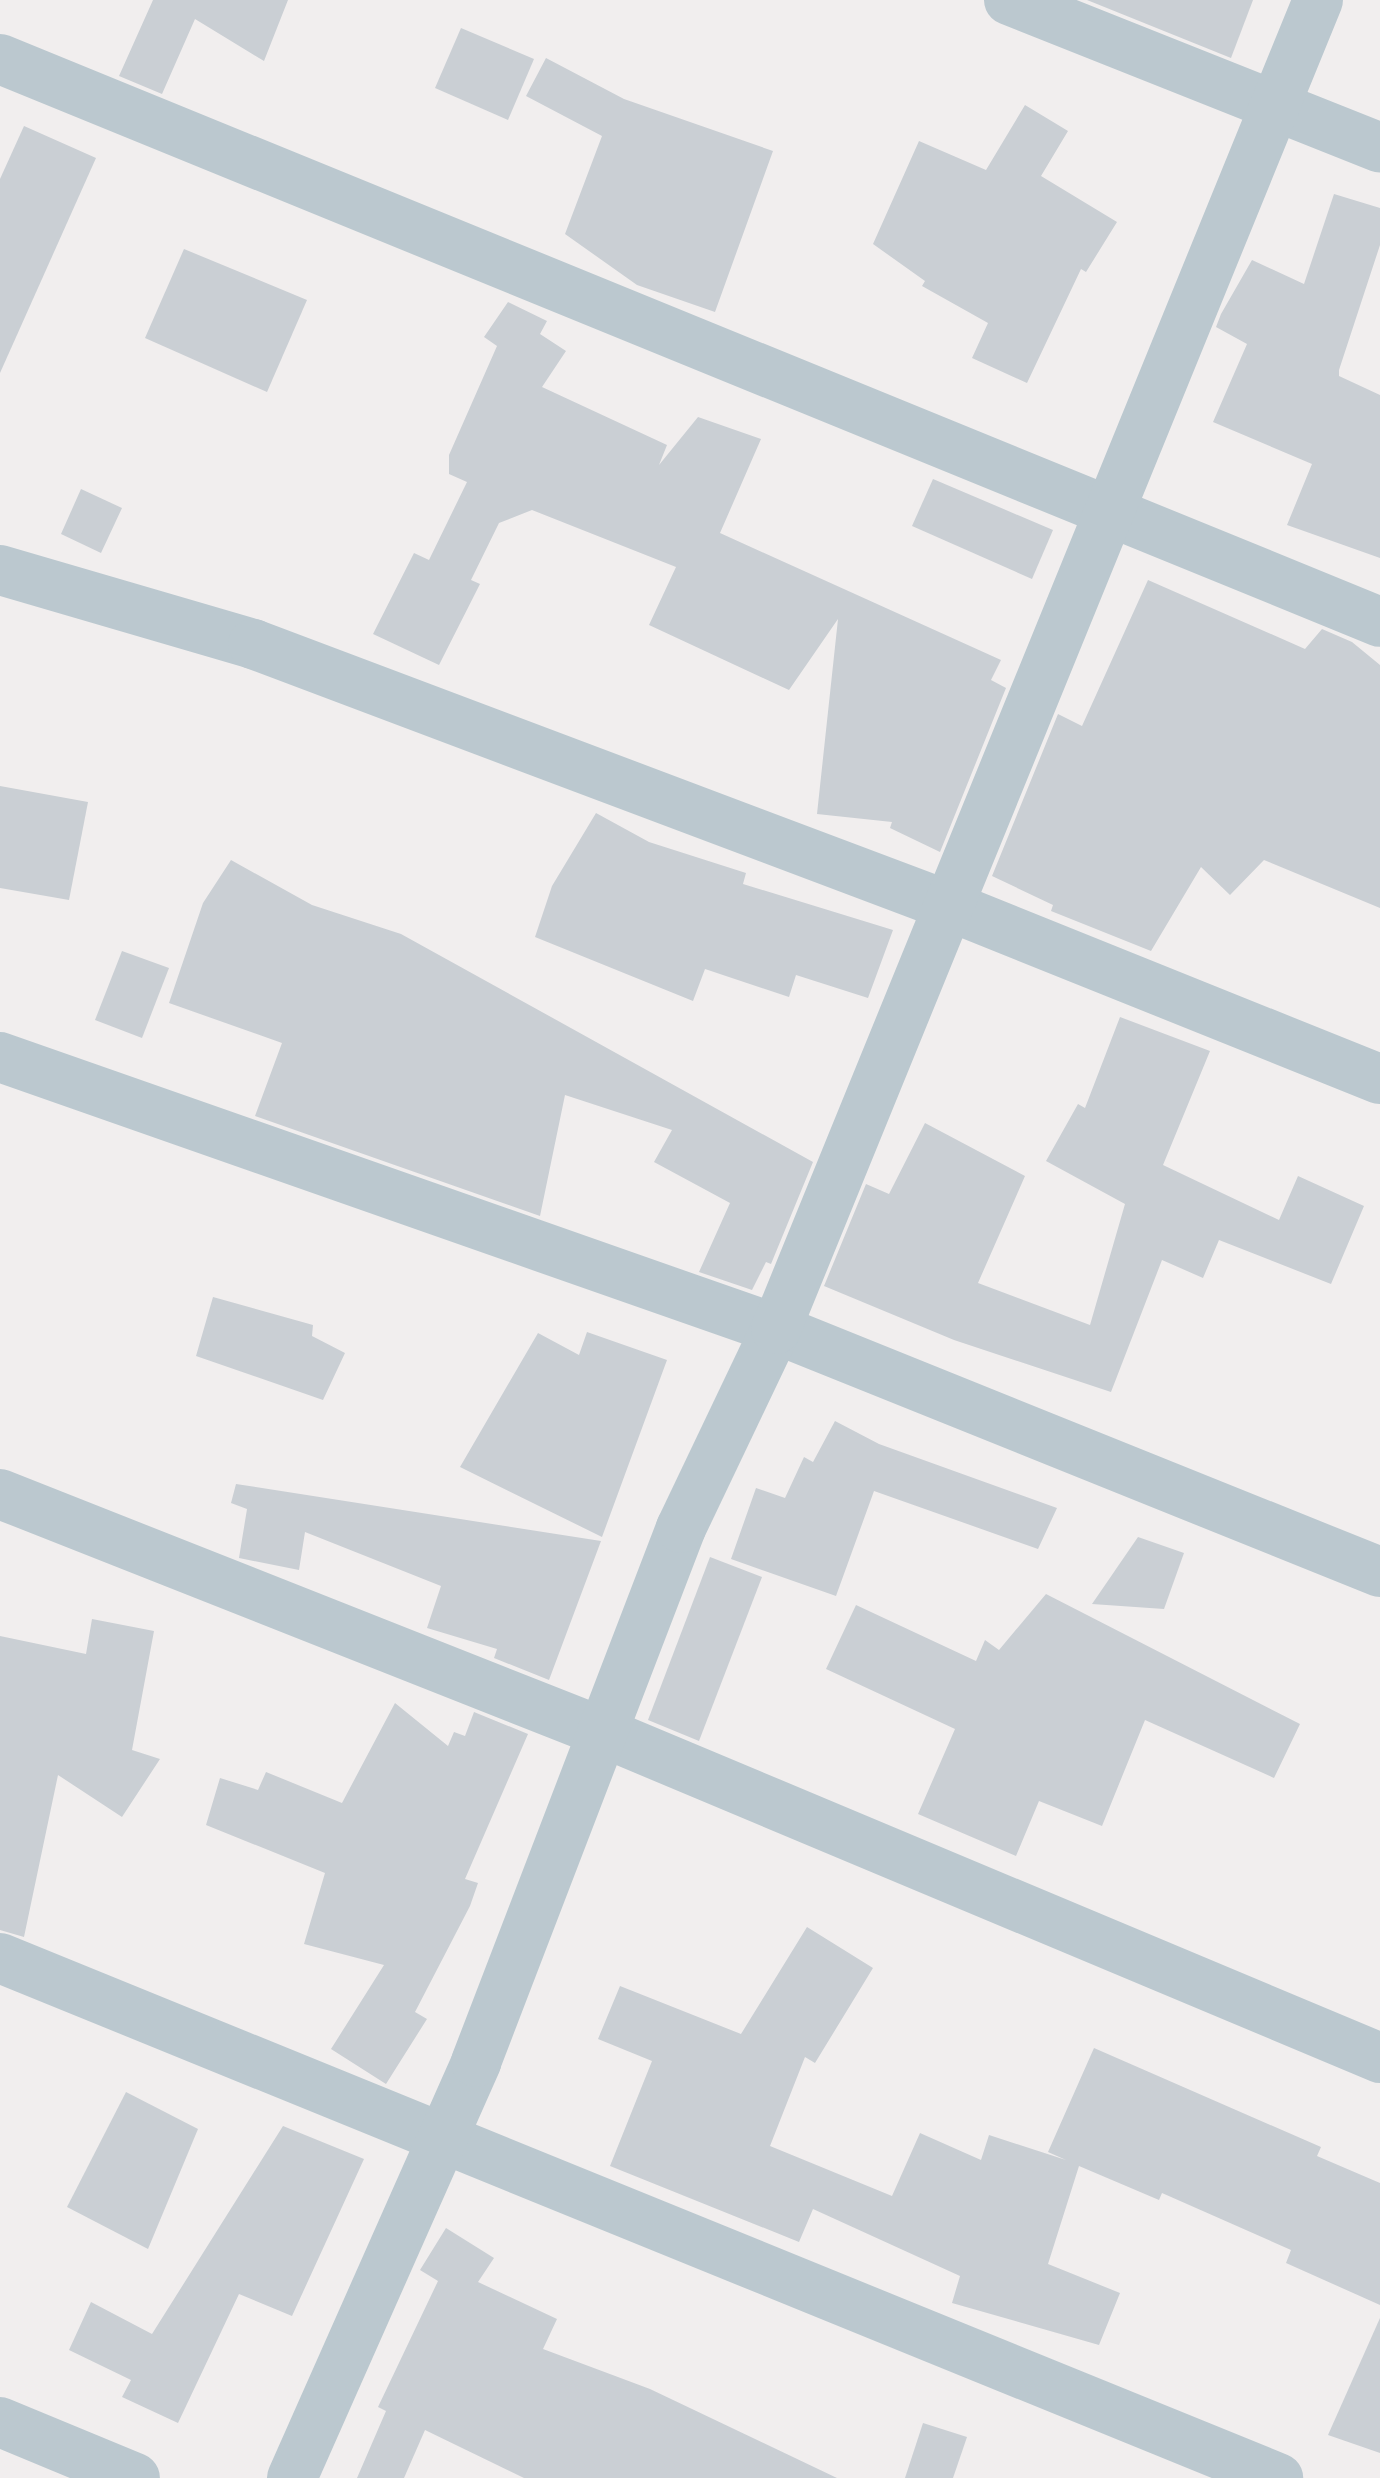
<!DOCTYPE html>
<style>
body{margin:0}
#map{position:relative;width:1380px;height:2478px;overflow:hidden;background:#f1eeee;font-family:Raleway,sans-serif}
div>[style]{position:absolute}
.building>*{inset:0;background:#cacfd4}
.minor>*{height:50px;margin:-25px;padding:0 25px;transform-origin:25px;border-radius:25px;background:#bbc8cf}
span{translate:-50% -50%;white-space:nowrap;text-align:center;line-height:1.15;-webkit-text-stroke:9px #fff;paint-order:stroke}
</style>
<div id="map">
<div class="building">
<div style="clip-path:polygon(153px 0,288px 0,264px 61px,195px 19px,162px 94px,119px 76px)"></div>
<div style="clip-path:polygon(1087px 0,1253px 0,1231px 58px)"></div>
<div style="clip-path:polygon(461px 28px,534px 59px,508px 120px,435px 88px)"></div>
<div style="clip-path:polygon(546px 58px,624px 99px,773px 151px,715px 312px,637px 285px,565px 234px,602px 136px,526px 96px)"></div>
<div style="clip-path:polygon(1025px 105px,1068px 131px,1041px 176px,1117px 222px,1086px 272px,1081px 269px,1027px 383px,972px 358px,988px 323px,922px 286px,925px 281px,873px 244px,919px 141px,986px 170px)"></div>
<div style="clip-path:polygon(24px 126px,96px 158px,0 373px,0 179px)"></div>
<div style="clip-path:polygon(1334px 194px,1380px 208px,1380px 245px,1339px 370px,1339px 376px,1380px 395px,1380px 558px,1287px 525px,1312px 464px,1213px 422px,1247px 344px,1216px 327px,1221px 314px,1252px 260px,1304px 284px)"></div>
<div style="clip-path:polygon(184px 249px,307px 300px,267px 392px,145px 338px)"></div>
<div style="clip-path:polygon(508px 302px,547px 321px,540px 334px,566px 351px,542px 387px,667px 445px,659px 465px,698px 417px,761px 439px,720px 533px,1001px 660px,991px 680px,1006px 688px,940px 852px,890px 828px,892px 822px,817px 814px,838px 619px,789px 690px,649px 625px,676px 567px,532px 510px,499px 523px,471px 580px,480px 584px,439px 665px,373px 634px,414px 553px,429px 560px,467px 482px,449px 474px,449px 455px,497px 346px,484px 337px)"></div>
<div style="clip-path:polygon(933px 479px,1053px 530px,1032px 579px,912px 526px)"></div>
<div style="clip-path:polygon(81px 489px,122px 508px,101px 553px,61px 534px)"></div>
<div style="clip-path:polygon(1148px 580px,1305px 649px,1322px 629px,1352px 642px,1380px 665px,1380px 908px,1264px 860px,1230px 895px,1201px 867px,1151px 951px,1051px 911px,1053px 905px,992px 876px,1058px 714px,1082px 726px)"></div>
<div style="clip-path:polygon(0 786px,88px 802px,69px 900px,0 888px)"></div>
<div style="clip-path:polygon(596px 813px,649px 842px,746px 873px,743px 884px,893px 930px,868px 998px,796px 975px,789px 997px,705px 969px,693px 1001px,535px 937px,552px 886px)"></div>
<div style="clip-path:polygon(231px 860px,312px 905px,401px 934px,813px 1162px,771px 1264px,766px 1262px,752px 1290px,699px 1272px,730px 1203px,654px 1162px,672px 1130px,565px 1095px,540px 1216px,255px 1116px,282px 1043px,169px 1003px,203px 903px)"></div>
<div style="clip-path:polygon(122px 951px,169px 968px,142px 1038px,95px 1020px)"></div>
<div style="clip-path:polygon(1120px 1017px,1210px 1051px,1163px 1165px,1279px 1220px,1298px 1176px,1364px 1206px,1331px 1284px,1219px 1240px,1203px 1278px,1162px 1260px,1111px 1392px,954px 1340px,824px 1286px,866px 1184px,889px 1194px,925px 1123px,1025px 1176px,978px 1283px,1090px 1325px,1125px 1204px,1046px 1161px,1078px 1104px,1085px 1108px)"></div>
<div style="clip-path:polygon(213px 1297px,313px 1325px,312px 1336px,345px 1353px,323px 1400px,196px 1356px)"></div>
<div style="clip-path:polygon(587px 1332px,667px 1360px,602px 1537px,460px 1467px,538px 1333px,579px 1355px)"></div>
<div style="clip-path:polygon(835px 1421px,879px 1444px,1057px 1508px,1038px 1549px,874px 1491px,836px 1596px,731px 1559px,756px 1488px,785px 1498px,804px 1457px,813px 1462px)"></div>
<div style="clip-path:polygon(236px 1484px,601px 1541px,549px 1680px,494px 1658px,497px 1649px,427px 1628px,441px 1586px,305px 1532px,299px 1570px,239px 1558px,247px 1509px,231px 1503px)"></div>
<div style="clip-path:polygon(1138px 1537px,1184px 1553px,1164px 1609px,1092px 1604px)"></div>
<div style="clip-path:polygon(710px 1557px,762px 1577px,699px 1741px,648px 1720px)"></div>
<div style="clip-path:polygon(1046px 1594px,1300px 1724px,1274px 1778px,1145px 1720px,1102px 1826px,1039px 1801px,1016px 1856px,918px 1814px,955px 1729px,826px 1669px,856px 1605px,976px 1661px,985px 1640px,999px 1650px)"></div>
<div style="clip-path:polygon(92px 1619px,154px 1631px,132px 1750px,160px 1759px,122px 1817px,58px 1775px,24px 1937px,0 1930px,0 1636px,86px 1654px)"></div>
<div style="clip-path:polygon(395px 1703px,448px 1746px,454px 1732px,465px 1736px,474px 1712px,528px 1734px,465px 1879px,478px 1883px,470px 1906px,415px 2012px,427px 2019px,386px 2084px,331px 2049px,384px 1965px,304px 1944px,325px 1873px,206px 1825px,220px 1778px,258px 1790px,266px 1772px,342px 1803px)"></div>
<div style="clip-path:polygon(807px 1927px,873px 1968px,815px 2063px,805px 2057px,770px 2146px,892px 2196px,920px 2133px,981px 2160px,989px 2135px,1066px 2160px,1048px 2152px,1094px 2048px,1321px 2147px,1317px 2156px,1380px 2183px,1380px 2305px,1286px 2263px,1291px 2250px,1162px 2193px,1159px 2200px,1079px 2166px,1048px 2264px,1120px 2293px,1099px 2345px,952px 2303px,960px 2276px,813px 2209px,799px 2242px,610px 2166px,652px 2061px,598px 2039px,620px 1986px,741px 2034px)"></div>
<div style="clip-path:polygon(126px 2092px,198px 2129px,148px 2249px,67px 2207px)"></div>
<div style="clip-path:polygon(283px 2126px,364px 2159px,292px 2316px,239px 2294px,178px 2423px,122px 2397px,131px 2380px,69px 2350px,91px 2302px,152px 2334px)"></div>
<div style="clip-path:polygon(446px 2228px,494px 2258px,478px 2282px,557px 2319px,543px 2349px,650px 2389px,837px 2478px,524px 2478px,425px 2430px,404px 2478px,357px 2478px,386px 2411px,378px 2407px,438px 2281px,420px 2270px)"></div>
<div style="clip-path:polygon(1380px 2318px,1380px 2453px,1328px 2435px)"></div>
<div style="clip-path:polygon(923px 2423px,967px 2437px,953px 2478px,905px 2478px)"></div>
</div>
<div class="minor">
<div style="left:1009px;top:0;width:399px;rotate:21.7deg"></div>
<div style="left:0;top:59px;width:1490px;rotate:22.19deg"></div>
<div style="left:0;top:570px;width:264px;rotate:16.3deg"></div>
<div style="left:253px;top:644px;width:744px;rotate:20.63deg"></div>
<div style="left:949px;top:906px;width:464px;rotate:21.9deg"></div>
<div style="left:0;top:1057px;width:822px;rotate:19.32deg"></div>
<div style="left:776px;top:1329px;width:651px;rotate:21.92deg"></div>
<div style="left:0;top:1494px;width:647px;rotate:21.57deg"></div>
<div style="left:602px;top:1732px;width:844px;rotate:22.73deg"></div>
<div style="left:0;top:1958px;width:1380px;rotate:22.14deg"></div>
<div style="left:0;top:2422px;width:146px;rotate:22.5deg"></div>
<div style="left:292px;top:2478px;width:455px;rotate:-66.1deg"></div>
<div style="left:476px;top:2062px;width:572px;rotate:-69deg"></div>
<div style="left:681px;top:1528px;width:221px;rotate:-64.5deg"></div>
<div style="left:776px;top:1329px;width:1435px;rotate:-67.81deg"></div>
</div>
</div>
